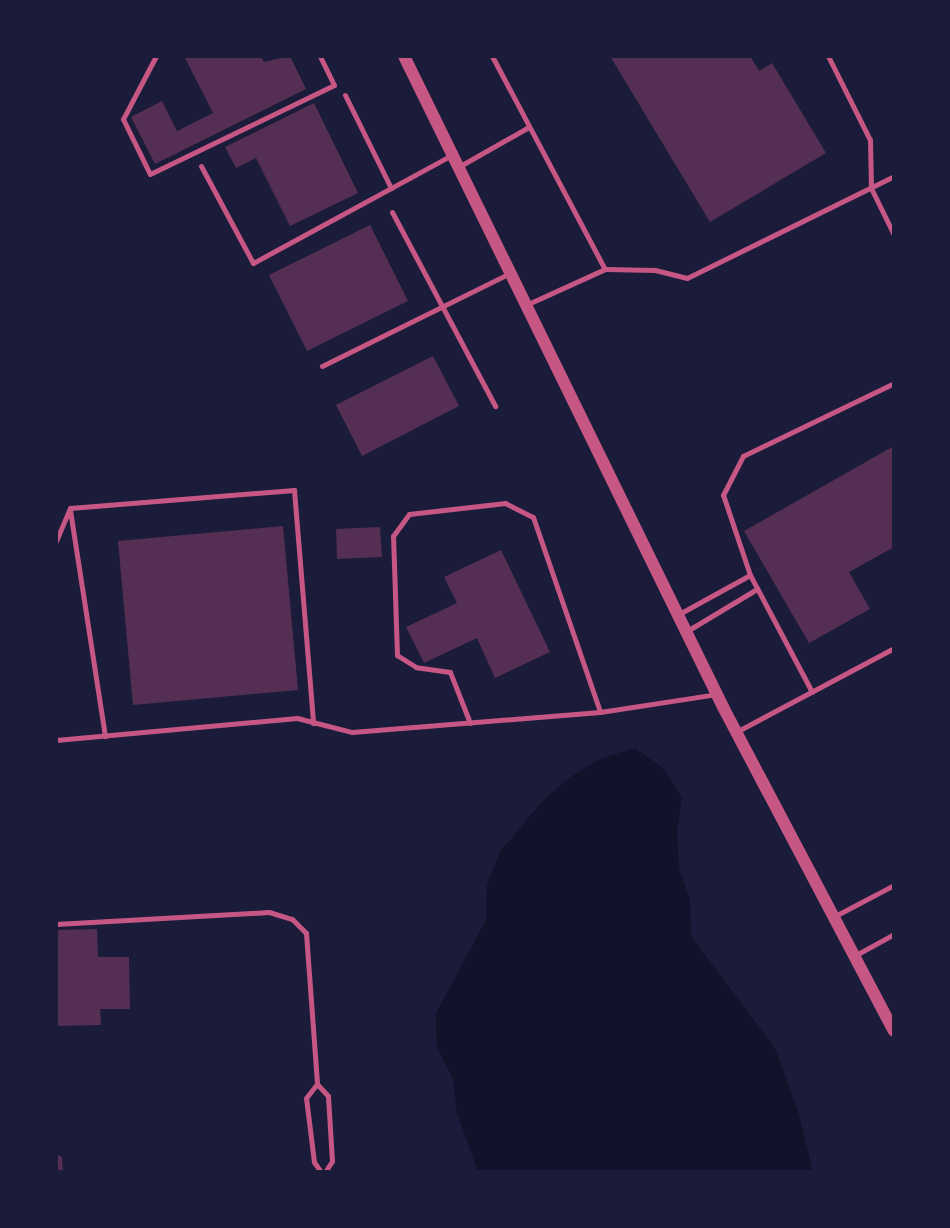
<!DOCTYPE html>
<style>
body{margin:0}
#map{position:relative;width:950px;height:1228px;overflow:hidden;background:#1b1b3a;font-family:Barlow,sans-serif}
div>[style]{position:absolute}
.water>*{inset:0;background:#12122b}
.building>*{inset:0;background:#542f53}
.service>*{height:5px;margin:-2.5px;padding:0 2.5px;transform-origin:2.5px;border-radius:2.5px;background:#c65784}
.tertiary>*{height:12px;margin:-6px;padding:0 6px;transform-origin:6px;border-radius:6px;background:#c65784}
span{translate:-50% -50%;white-space:nowrap;text-align:center;line-height:1.15;-webkit-text-stroke:7px #1b1b3a;paint-order:stroke}
.frame{position:absolute;inset:0;border:58px solid #1b1b3a;pointer-events:none}
</style>
<div id="map">
<div class="water">
<div style="clip-path:polygon(635px 748px,663px 768px,682px 797px,677px 832px,679px 867px,690px 901px,691px 936px,775px 1048px,799px 1114px,813px 1172px,478px 1172px,457px 1113px,453px 1079px,437px 1048px,436px 1013px,486px 920px,487px 885px,500px 852px,545px 798px,572px 776px,602px 758px)"></div>
</div>
<div class="building">
<div style="clip-path:polygon(184px 56px,261px 56px,264px 62px,290px 56px,306px 89px,155px 164px,131px 117px,162px 101px,177px 131px,213px 113px)"></div>
<div style="clip-path:polygon(610px 56px,750px 56px,759px 71px,772px 63px,826px 153px,710px 222px)"></div>
<div style="clip-path:polygon(314px 103px,358px 193px,290px 226px,256px 158px,236px 168px,225px 147px)"></div>
<div style="clip-path:polygon(370px 225px,408px 301px,307px 351px,269px 275px)"></div>
<div style="clip-path:polygon(433px 356px,459px 406px,362px 456px,336px 405px)"></div>
<div style="clip-path:polygon(894px 446px,894px 547px,849px 572px,870px 609px,809px 643px,744px 531px)"></div>
<div style="clip-path:polygon(283px 526px,298px 690px,133px 705px,118px 541px)"></div>
<div style="clip-path:polygon(380px 527px,382px 557px,337px 559px,336px 529px)"></div>
<div style="clip-path:polygon(501px 550px,550px 652px,495px 678px,477px 638px,424px 663px,406px 627px,457px 603px,444px 577px)"></div>
<div style="clip-path:polygon(97px 929px,98px 957px,129px 957px,130px 1009px,100px 1009px,101px 1025px,56px 1026px,56px 930px)"></div>
<div style="clip-path:polygon(56px 1154px,62px 1157px,63px 1172px,56px 1172px)"></div>
</div>
<div class="service">
<div style="left:156px;top:56px;width:71px;rotate:117.6deg"></div>
<div style="left:123px;top:119px;width:61px;rotate:63.9deg"></div>
<div style="left:150px;top:174px;width:204px;rotate:-25.8deg"></div>
<div style="left:334px;top:85px;width:32px;rotate:-116deg"></div>
<div style="left:492px;top:56px;width:241px;rotate:62.1deg"></div>
<div style="left:605px;top:269px;width:50px;rotate:1.1deg"></div>
<div style="left:655px;top:270px;width:33px;rotate:14deg"></div>
<div style="left:687px;top:278px;width:231px;rotate:-26.2deg"></div>
<div style="left:828px;top:56px;width:94px;rotate:63.4deg"></div>
<div style="left:870px;top:140px;width:48px;rotate:88.8deg"></div>
<div style="left:871px;top:188px;width:52px;rotate:63.9deg"></div>
<div style="left:345px;top:95px;width:104px;rotate:63.7deg"></div>
<div style="left:201px;top:166px;width:110px;rotate:61.8deg"></div>
<div style="left:253px;top:263px;width:226px;rotate:-28.5deg"></div>
<div style="left:460px;top:166px;width:77px;rotate:-29.6deg"></div>
<div style="left:392px;top:212px;width:220px;rotate:62deg"></div>
<div style="left:528px;top:304px;width:85px;rotate:-24.4deg"></div>
<div style="left:322px;top:366px;width:210px;rotate:-26.3deg"></div>
<div style="left:70px;top:510px;width:229px;rotate:81.2deg"></div>
<div style="left:56px;top:541px;width:36px;rotate:-67deg"></div>
<div style="left:70px;top:508px;width:225px;rotate:-4.6deg"></div>
<div style="left:294px;top:490px;width:234px;rotate:85.3deg"></div>
<div style="left:679px;top:614px;width:81px;rotate:-28.8deg"></div>
<div style="left:687px;top:631px;width:82px;rotate:-31deg"></div>
<div style="left:812px;top:692px;width:132px;rotate:-117.9deg"></div>
<div style="left:750px;top:575px;width:84px;rotate:-108.6deg"></div>
<div style="left:723px;top:495px;width:44px;rotate:-62.9deg"></div>
<div style="left:743px;top:456px;width:168px;rotate:-25.8deg"></div>
<div style="left:470px;top:723px;width:55px;rotate:-111.4deg"></div>
<div style="left:450px;top:672px;width:34px;rotate:-172deg"></div>
<div style="left:416px;top:667px;width:22px;rotate:-148deg"></div>
<div style="left:397px;top:655px;width:119px;rotate:-91.9deg"></div>
<div style="left:393px;top:536px;width:27px;rotate:-54deg"></div>
<div style="left:409px;top:514px;width:97px;rotate:-6.5deg"></div>
<div style="left:505px;top:503px;width:31px;rotate:27deg"></div>
<div style="left:533px;top:517px;width:206px;rotate:71deg"></div>
<div style="left:736px;top:732px;width:179px;rotate:-28deg"></div>
<div style="left:56px;top:740px;width:242px;rotate:-5.2deg"></div>
<div style="left:297px;top:718px;width:57px;rotate:14.3deg"></div>
<div style="left:352px;top:732px;width:249px;rotate:-4.6deg"></div>
<div style="left:600px;top:712px;width:118px;rotate:-8.7deg"></div>
<div style="left:835px;top:916px;width:67px;rotate:-27.7deg"></div>
<div style="left:56px;top:924px;width:213px;rotate:-3.2deg"></div>
<div style="left:269px;top:912px;width:24px;rotate:17deg"></div>
<div style="left:292px;top:919px;width:20px;rotate:45deg"></div>
<div style="left:306px;top:933px;width:151px;rotate:85.8deg"></div>
<div style="left:854px;top:956px;width:46px;rotate:-28.8deg"></div>
<div style="left:321px;top:1172px;width:12px;rotate:-125deg"></div>
<div style="left:314px;top:1162px;width:64px;rotate:-97.1deg"></div>
<div style="left:306px;top:1098px;width:18px;rotate:-52deg"></div>
<div style="left:317px;top:1084px;width:16px;rotate:47deg"></div>
<div style="left:328px;top:1096px;width:65px;rotate:86.5deg"></div>
<div style="left:332px;top:1161px;width:13px;rotate:122deg"></div>
</div>
<div class="tertiary">
<div style="left:404px;top:56px;width:725px;rotate:63.89deg"></div>
<div style="left:723px;top:707px;width:366px;rotate:62.2deg"></div>
</div>
<div class="frame"></div>
</div>
